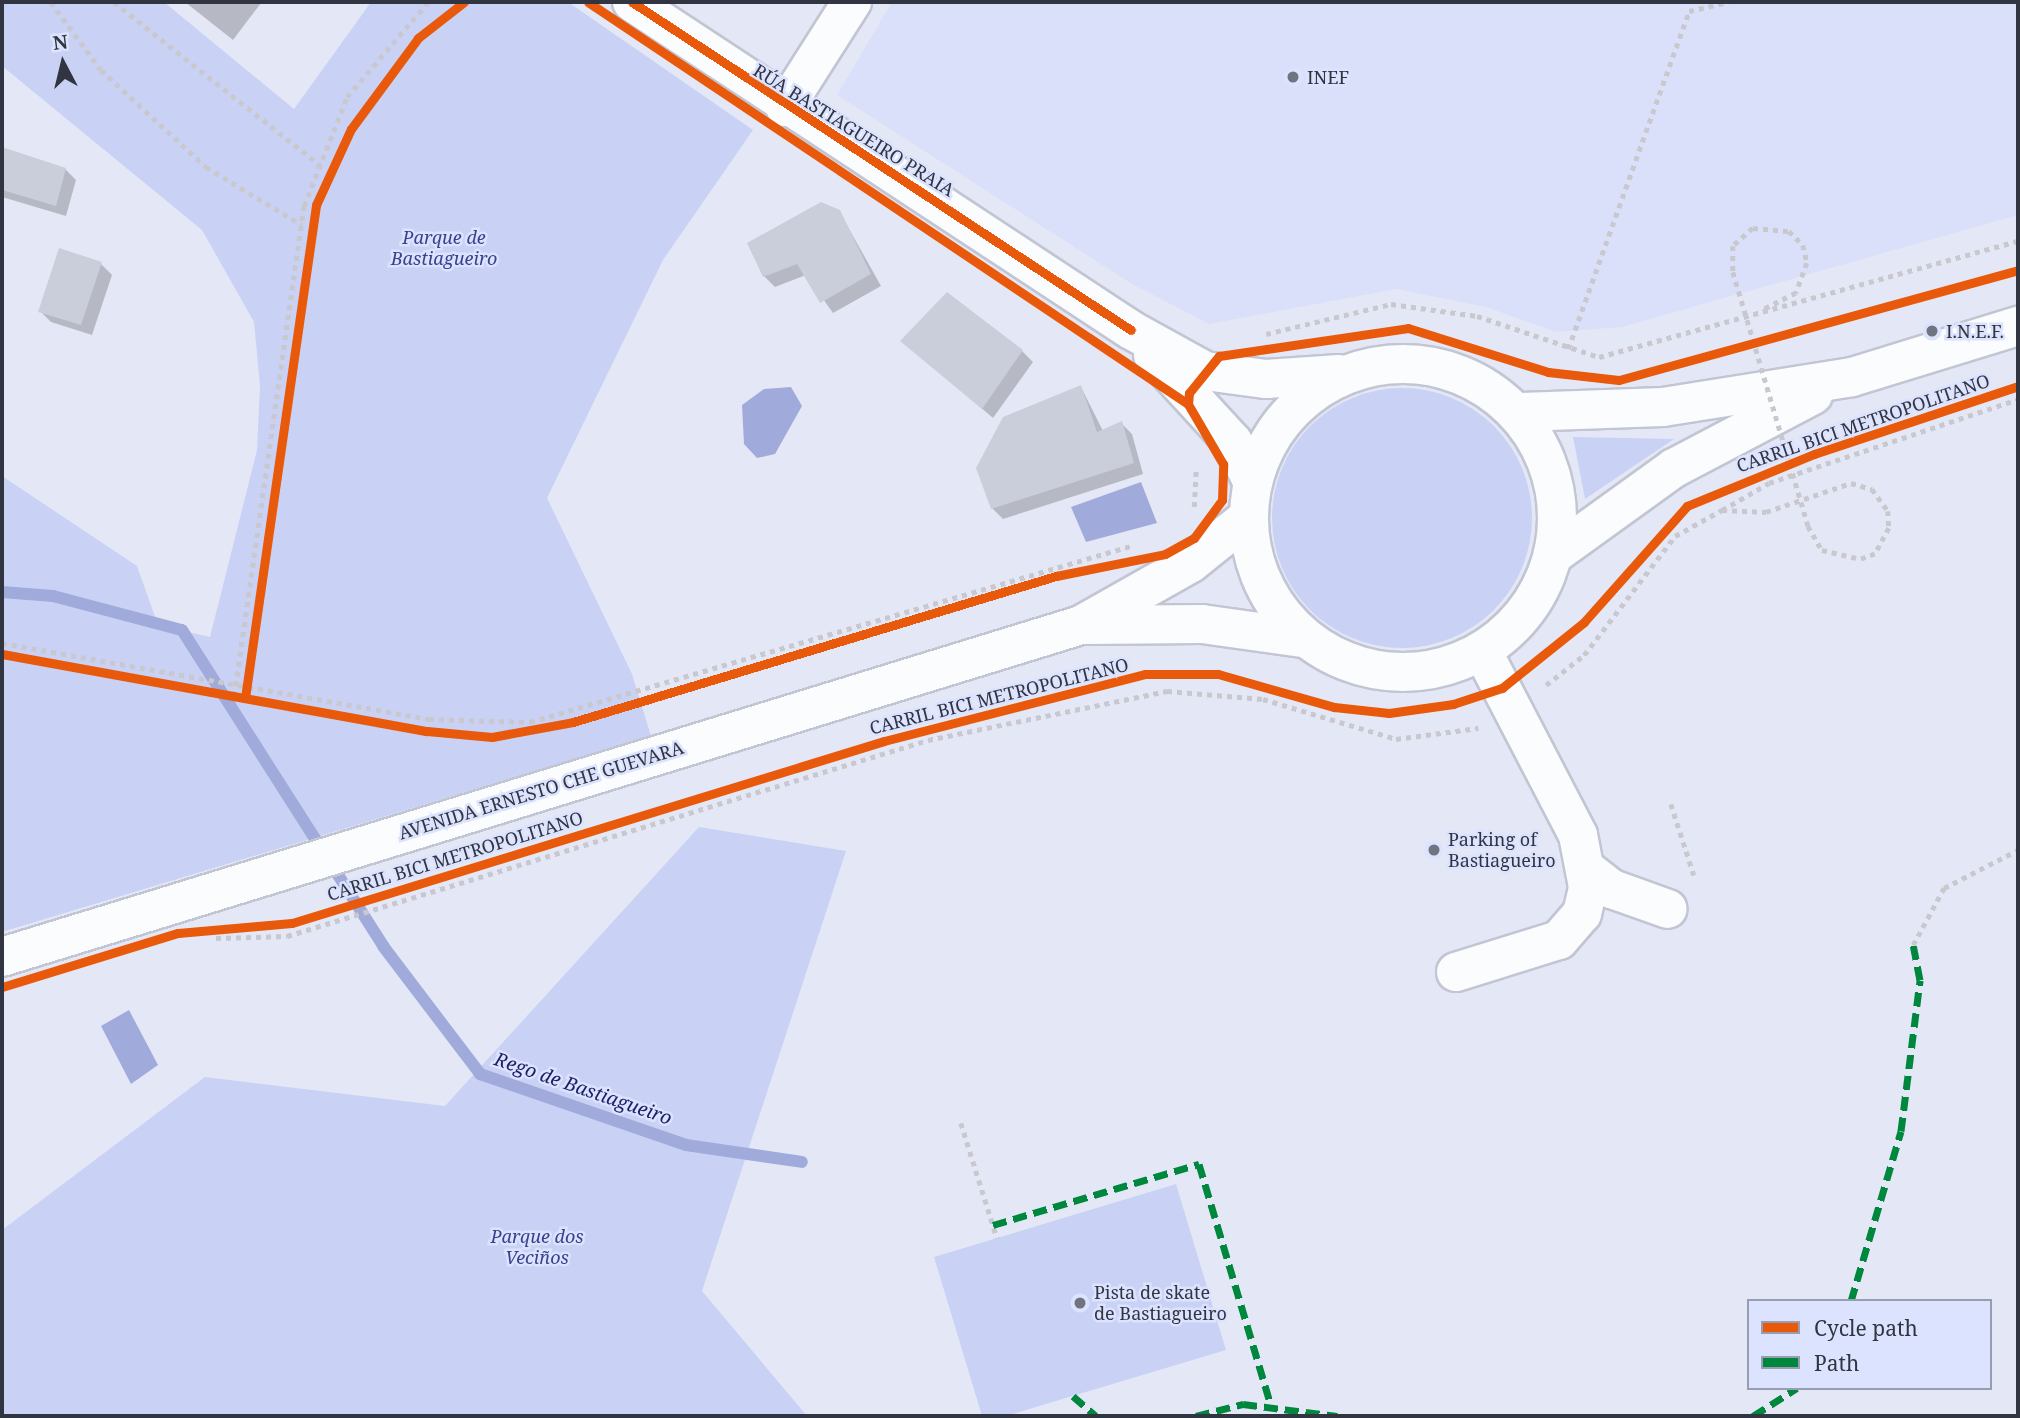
<!DOCTYPE html>
<meta charset="utf-8">
<style>
body{margin:0}
#map{position:relative;width:2020px;height:1418px;overflow:hidden;background:#e4e8f6;font-family:"Noto Serif",serif}
div>[style]{position:absolute}
.built>*{inset:0;background:#dae0f9}
.green>*{inset:0;background:#c9d2f5}
.round{border-radius:50%}
.water>*{inset:0;background:#a0abdb}
.shadow>*{inset:0;background:#0003}
.stream>*{height:12px;margin:-6px;padding:0 6px;transform-origin:6px;border-radius:6px;background:#a0abdb}
.building>*{inset:0;background:#caceda}
.path>*{height:4.5px;margin-top:-2.25px;transform-origin:0;background:repeating-linear-gradient(90deg,#c8c8ce 0 5px,transparent 0 10px)}
.roads{filter:drop-shadow(2px 0 #c2c5d2) drop-shadow(-2px 0 #c2c5d2) drop-shadow(0 2px #c2c5d2) drop-shadow(0 -2px #c2c5d2)}
.minor>*{height:38px;margin:-19px;padding:0 19px;transform-origin:19px;border-radius:19px;background:#fbfcfe}
.major>*{height:38px;margin:-19px;padding:0 19px;transform-origin:19px;border-radius:19px;background:#fbfcfe}
.major>.ring{margin:-19px;padding:0;box-sizing:content-box;background:none;border:38px solid #fbfcfe;border-radius:50%}
.path-bridge>*{height:4.5px;margin-top:-2.25px;transform-origin:0;background:repeating-linear-gradient(90deg,#c8c8ce 0 5px,transparent 0 10px)}
.quiet>*{height:7px;margin-top:-3.5px;transform-origin:0;background:repeating-linear-gradient(90deg,#00873e 0 14px,transparent 0 21px)}
.cycleway>*{height:9px;margin:-4.5px;padding:0 4.5px;transform-origin:4.5px;border-radius:4.5px;background:#e8590c}
.dots>*{width:19px;height:19px;translate:-50% -50%;box-sizing:border-box;border:4px solid #dce3fe;border-radius:50%}
span{translate:-50% -50%;white-space:nowrap;text-align:center;line-height:1.15;-webkit-text-stroke:5px #dce3fe;paint-order:stroke}
.poi-label{font-size:18px;color:#313441}
.left{translate:0 -50%;text-align:left}
.street-label{font-size:18px;color:#313441}
.park-label{font-size:18px;color:#38438e;font-style:italic}
.water-label{font-size:19px;color:#1c1e67;font-style:italic}
.frame{position:absolute;inset:0;border:4px solid #313441;pointer-events:none}
.legend{position:absolute;left:1747px;top:1299px;width:245px;height:91px;box-sizing:border-box;background:#dce3fe;border:2px solid #989db2;margin:0;padding:9px 12px;list-style:none;font-size:21px;color:#313441}
.legend li{display:flex;align-items:center;gap:14px;height:35px}
.legend b{width:35px;border:2px solid #989db2}
.north{position:absolute;left:28px;top:28px;width:70px;height:70px;-webkit-text-stroke:5px #dce3fe;paint-order:stroke;rotate:353deg;font-size:19px;font-weight:700;line-height:28px;text-align:center;color:#313441}
.north::after{content:'';display:block;margin:auto;width:24px;height:32px;background:#313441;clip-path:polygon(50% 0,100% 100%,50% 72%,0 100%)}
</style>
<div id="map">
<div class="built">
<div style="clip-path:polygon(892px 2px,2018px 2px,2018px 215px,1622px 327px,1556px 332px,1486px 307px,1396px 289px,1209px 324px,1132px 284px,837px 95px)"></div>
</div>
<div class="green">
<div style="clip-path:polygon(2px 2px,164px 2px,294px 109px,371px 2px,568px 2px,753px 130px,663px 260px,547px 498px,632px 674px,651px 736px,2px 932px,2px 476px,137px 566px,158px 625px,210px 637px,257px 450px,260px 386px,254px 322px,202px 230px,2px 66px)"></div>
<div class="round" style="left:1272px;top:388px;width:260px;height:260px"></div>
<div style="clip-path:polygon(1573px 437px,1674px 439px,1585px 499px)"></div>
<div style="clip-path:polygon(699px 827px,846px 851px,702px 1291px,807px 1416px,2px 1416px,2px 1230px,205px 1077px,445px 1106px)"></div>
<div style="clip-path:polygon(1176px 1184px,1226px 1350px,1006px 1416px,982px 1416px,934px 1257px)"></div>
</div>
<div class="water">
<div style="clip-path:polygon(791px 387px,802px 406px,775px 454px,757px 458px,744px 444px,742px 405px,764px 389px)"></div>
<div style="clip-path:polygon(1141px 482px,1157px 523px,1086px 542px,1071px 507px)"></div>
<div style="clip-path:polygon(129px 1010px,158px 1065px,131px 1084px,101px 1026px)"></div>
</div>
<div class="shadow">
<div style="clip-path:polygon(185px 2px,260px 2px,261px 3px,233px 40px)"></div>
<div style="clip-path:polygon(2px 149px,65px 169px,76px 180px,66px 216px,2px 197px)"></div>
<div style="clip-path:polygon(839px 211px,881px 286px,833px 313px,806px 275px,775px 287px,764px 276px)"></div>
<div style="clip-path:polygon(101px 264px,112px 275px,92px 335px,51px 322px,40px 311px)"></div>
<div style="clip-path:polygon(914px 351px,1022px 351px,1033px 362px,993px 418px)"></div>
<div style="clip-path:polygon(1081px 387px,1103px 431px,1121px 423px,1132px 434px,1143px 474px,1003px 519px,992px 508px)"></div>
</div>
<div class="stream">
<div style="left:2px;top:592px;width:51px;rotate:4.5deg"></div>
<div style="left:53px;top:596px;width:133px;rotate:14.8deg"></div>
<div style="left:182px;top:630px;width:375px;rotate:57.5deg"></div>
<div style="left:383px;top:946px;width:161px;rotate:52.8deg"></div>
<div style="left:480px;top:1074px;width:218px;rotate:19deg"></div>
<div style="left:686px;top:1145px;width:117px;rotate:8.3deg"></div>
</div>
<div class="building">
<div style="clip-path:polygon(2px 147px,66px 168px,56px 206px,2px 190px)"></div>
<div style="clip-path:polygon(821px 202px,840px 210px,871px 274px,820px 303px,797px 264px,763px 277px,747px 243px)"></div>
<div style="clip-path:polygon(59px 248px,102px 262px,81px 325px,38px 312px)"></div>
<div style="clip-path:polygon(947px 292px,1023px 350px,982px 409px,900px 341px)"></div>
<div style="clip-path:polygon(1081px 385px,1097px 432px,1122px 421px,1134px 463px,991px 509px,976px 468px,1003px 417px)"></div>
</div>
<div class="path">
<div style="left:51px;top:2px;width:84px;rotate:53.7deg"></div>
<div style="left:101px;top:70px;width:143px;rotate:42.7deg"></div>
<div style="left:206px;top:167px;width:112px;rotate:31.1deg"></div>
<div style="left:114px;top:2px;width:263px;rotate:38.4deg"></div>
<div style="left:1753px;top:228px;width:36px;rotate:5deg"></div>
<div style="left:1789px;top:231px;width:20px;rotate:45deg"></div>
<div style="left:1803px;top:245px;width:18px;rotate:77deg"></div>
<div style="left:1807px;top:263px;width:32px;rotate:110deg"></div>
<div style="left:1796px;top:293px;width:37px;rotate:153deg"></div>
<div style="left:1266px;top:334px;width:129px;rotate:-13.5deg"></div>
<div style="left:1391px;top:304px;width:87px;rotate:7.9deg"></div>
<div style="left:1477px;top:316px;width:129px;rotate:18.6deg"></div>
<div style="left:1599px;top:357px;width:435px;rotate:-15.5deg"></div>
<div style="left:1568px;top:349px;width:359px;rotate:-70.3deg"></div>
<div style="left:1689px;top:11px;width:40px;rotate:-13deg"></div>
<div style="left:1194px;top:507px;width:39px;rotate:-87deg"></div>
<div style="left:1722px;top:510px;width:54px;rotate:-29.9deg"></div>
<div style="left:1769px;top:483px;width:263px;rotate:-18.6deg"></div>
<div style="left:2px;top:643px;width:434px;rotate:10.1deg"></div>
<div style="left:429px;top:719px;width:101px;rotate:1.7deg"></div>
<div style="left:530px;top:722px;width:629px;rotate:-16.33deg"></div>
<div style="left:1546px;top:685px;width:48px;rotate:-38.3deg"></div>
<div style="left:1584px;top:655px;width:150px;rotate:-52.6deg"></div>
<div style="left:1675px;top:536px;width:54px;rotate:-29deg"></div>
<div style="left:1722px;top:510px;width:44px;rotate:2.6deg"></div>
<div style="left:1766px;top:512px;width:90px;rotate:-18.8deg"></div>
<div style="left:1851px;top:483px;width:22px;rotate:16deg"></div>
<div style="left:1872px;top:489px;width:27px;rotate:54deg"></div>
<div style="left:1888px;top:511px;width:17px;rotate:87deg"></div>
<div style="left:1889px;top:528px;width:30px;rotate:118deg"></div>
<div style="left:1875px;top:554px;width:15px;rotate:160deg"></div>
<div style="left:234px;top:696px;width:495px;rotate:-81.9deg"></div>
<div style="left:304px;top:206px;width:117px;rotate:-68.5deg"></div>
<div style="left:347px;top:97px;width:125px;rotate:-49.5deg"></div>
<div style="left:1671px;top:804px;width:75px;rotate:72.1deg"></div>
<div style="left:216px;top:938px;width:71px;rotate:-1.6deg"></div>
<div style="left:287px;top:936px;width:670px;rotate:-17deg"></div>
<div style="left:928px;top:740px;width:244px;rotate:-11.6deg"></div>
<div style="left:1167px;top:691px;width:96px;rotate:4.8deg"></div>
<div style="left:1263px;top:699px;width:139px;rotate:16.7deg"></div>
<div style="left:1396px;top:739px;width:83px;rotate:-7.6deg"></div>
<div style="left:1913px;top:945px;width:65px;rotate:-61.5deg"></div>
<div style="left:1944px;top:888px;width:83px;rotate:-27.2deg"></div>
<div style="left:961px;top:1123px;width:121px;rotate:72.6deg"></div>
</div>
<div class="roads">
<div class="minor">
<div style="left:632px;top:2px;width:597px;rotate:33.32deg"></div>
<div style="left:1131px;top:330px;width:85px;rotate:29deg"></div>
<div style="left:1205px;top:371px;width:62px;rotate:7.5deg"></div>
<div style="left:1266px;top:379px;width:73px;rotate:-3.9deg"></div>
<div style="left:785px;top:107px;width:125px;rotate:-57.5deg"></div>
<div style="left:1153px;top:355px;width:118px;rotate:47.4deg"></div>
<div style="left:1233px;top:442px;width:41px;rotate:64.1deg"></div>
<div style="left:1586px;top:869px;width:33px;rotate:38deg"></div>
<div style="left:1612px;top:889px;width:59px;rotate:19.7deg"></div>
<div style="left:1456px;top:972px;width:108px;rotate:-17.3deg"></div>
<div style="left:1559px;top:940px;width:35px;rotate:-49deg"></div>
<div style="left:1582px;top:914px;width:28px;rotate:-77deg"></div>
<div style="left:1588px;top:887px;width:53px;rotate:-100.9deg"></div>
<div style="left:1578px;top:835px;width:202px;rotate:-117.5deg"></div>
</div>
<div class="major">
<div class="ring" style="left:1249px;top:364px;width:270px;height:270px"></div>
<div style="left:1521px;top:412px;width:142px;rotate:-2deg"></div>
<div style="left:1663px;top:407px;width:191px;rotate:-9deg"></div>
<div style="left:1852px;top:377px;width:174px;rotate:-17.1deg"></div>
<div style="left:1556px;top:553px;width:145px;rotate:-35.8deg"></div>
<div style="left:1674px;top:468px;width:157px;rotate:-27.7deg"></div>
<div style="left:1085px;top:625px;width:117px;rotate:-0.5deg"></div>
<div style="left:1202px;top:624px;width:101px;rotate:8deg"></div>
<div style="left:2px;top:957px;width:1129px;rotate:-17.1deg"></div>
<div style="left:1081px;top:625px;width:126px;rotate:-29.4deg"></div>
<div style="left:1191px;top:563px;width:70px;rotate:-38.7deg"></div>
</div>
</div>
<div class="path-bridge">
<div style="left:1753px;top:228px;width:27px;rotate:138deg"></div>
<div style="left:1733px;top:246px;width:26px;rotate:90deg"></div>
<div style="left:1733px;top:272px;width:265px;rotate:73.5deg"></div>
<div style="left:1808px;top:526px;width:28px;rotate:60deg"></div>
<div style="left:1822px;top:550px;width:40px;rotate:13deg"></div>
</div>
<div class="quiet">
<div style="left:993px;top:1225px;width:215px;rotate:-16.5deg"></div>
<div style="left:1199px;top:1164px;width:252px;rotate:73.4deg"></div>
<div style="left:1851px;top:1301px;width:177px;rotate:-73.6deg"></div>
<div style="left:1901px;top:1131px;width:152px;rotate:-82.8deg"></div>
<div style="left:1920px;top:980px;width:36px;rotate:-101deg"></div>
<div style="left:1073px;top:1396px;width:30px;rotate:41deg"></div>
<div style="left:1196px;top:1416px;width:49px;rotate:-14.3deg"></div>
<div style="left:1243px;top:1404px;width:95px;rotate:7.3deg"></div>
<div style="left:1753px;top:1416px;width:52px;rotate:-32.5deg"></div>
</div>
<div class="cycleway">
<div style="left:632px;top:2px;width:597px;rotate:33.32deg"></div>
<div style="left:1188px;top:404px;width:11px;rotate:-85deg"></div>
<div style="left:1189px;top:393px;width:48px;rotate:-51deg"></div>
<div style="left:1219px;top:356px;width:191px;rotate:-8.4deg"></div>
<div style="left:1408px;top:328px;width:147px;rotate:17.4deg"></div>
<div style="left:1548px;top:372px;width:71px;rotate:6.4deg"></div>
<div style="left:1619px;top:380px;width:414px;rotate:-15.4deg"></div>
<div style="left:2px;top:654px;width:432px;rotate:10.3deg"></div>
<div style="left:427px;top:731px;width:65px;rotate:5.3deg"></div>
<div style="left:492px;top:737px;width:82px;rotate:-10.5deg"></div>
<div style="left:573px;top:722px;width:505px;rotate:-16.82deg"></div>
<div style="left:1056px;top:576px;width:111px;rotate:-11.4deg"></div>
<div style="left:1165px;top:554px;width:33px;rotate:-29deg"></div>
<div style="left:1194px;top:538px;width:47px;rotate:-53.6deg"></div>
<div style="left:1222px;top:500px;width:36px;rotate:-88deg"></div>
<div style="left:1223px;top:464px;width:69px;rotate:-120.3deg"></div>
<div style="left:1188px;top:404px;width:722px;rotate:-146.18deg"></div>
<div style="left:245px;top:698px;width:498px;rotate:-81.8deg"></div>
<div style="left:316px;top:205px;width:84px;rotate:-65.3deg"></div>
<div style="left:351px;top:129px;width:113px;rotate:-53.6deg"></div>
<div style="left:418px;top:38px;width:58px;rotate:-38deg"></div>
<div style="left:2px;top:987px;width:184px;rotate:-17.1deg"></div>
<div style="left:178px;top:933px;width:114px;rotate:-5deg"></div>
<div style="left:292px;top:923px;width:619px;rotate:-17.09deg"></div>
<div style="left:884px;top:741px;width:269px;rotate:-14.4deg"></div>
<div style="left:1145px;top:674px;width:73px"></div>
<div style="left:1218px;top:674px;width:121px;rotate:15.9deg"></div>
<div style="left:1334px;top:707px;width:55px;rotate:6.2deg"></div>
<div style="left:1389px;top:713px;width:65px;rotate:-8deg"></div>
<div style="left:1453px;top:704px;width:52px;rotate:-18.1deg"></div>
<div style="left:1502px;top:688px;width:105px;rotate:-38.8deg"></div>
<div style="left:1584px;top:622px;width:155px;rotate:-48.4deg"></div>
<div style="left:1687px;top:506px;width:137px;rotate:-22.3deg"></div>
<div style="left:1814px;top:454px;width:215px;rotate:-18.4deg"></div>
</div>
<div class="dots">
<div style="left:1293px;top:77px;background:#707380"></div>
<div style="left:1932px;top:331px;background:#707380"></div>
<div style="left:1434px;top:850px;background:#707380"></div>
<div style="left:1080px;top:1303px;background:#707380"></div>
</div>
<div class="poi-label">
<span class="left" style="left:1307px;top:77px">INEF</span>
<span class="left" style="left:1946px;top:331px">I.N.E.F.</span>
<span class="left" style="left:1448px;top:850px">Parking of<br>Bastiagueiro</span>
<span class="left" style="left:1094px;top:1303px">Pista de skate<br>de Bastiagueiro</span>
</div>
<div class="street-label">
<span style="left:854px;top:130px;rotate:32deg">RÚA BASTIAGUEIRO PRAIA</span>
<span style="left:1863px;top:423px;rotate:-19deg">CARRIL BICI METROPOLITANO</span>
<span style="left:999px;top:696px;rotate:-14deg">CARRIL BICI METROPOLITANO</span>
<span style="left:541px;top:790px;rotate:-17deg">AVENIDA ERNESTO CHE GUEVARA</span>
<span style="left:455px;top:856px;rotate:-17deg">CARRIL BICI METROPOLITANO</span>
</div>
<div class="park-label">
<span style="left:444px;top:248px">Parque de<br>Bastiagueiro</span>
<span style="left:537px;top:1247px">Parque dos<br>Veciños</span>
</div>
<div class="water-label">
<span style="left:583px;top:1089px;rotate:19deg">Rego de Bastiagueiro</span>
</div>
<div class="frame"></div>
<ul class="legend">
<li><b style="height:9px;background:#e8590c"></b>Cycle path</li>
<li><b style="height:9px;background:#00873e"></b>Path</li>
</ul>
<div class="north">N</div>
</div>
